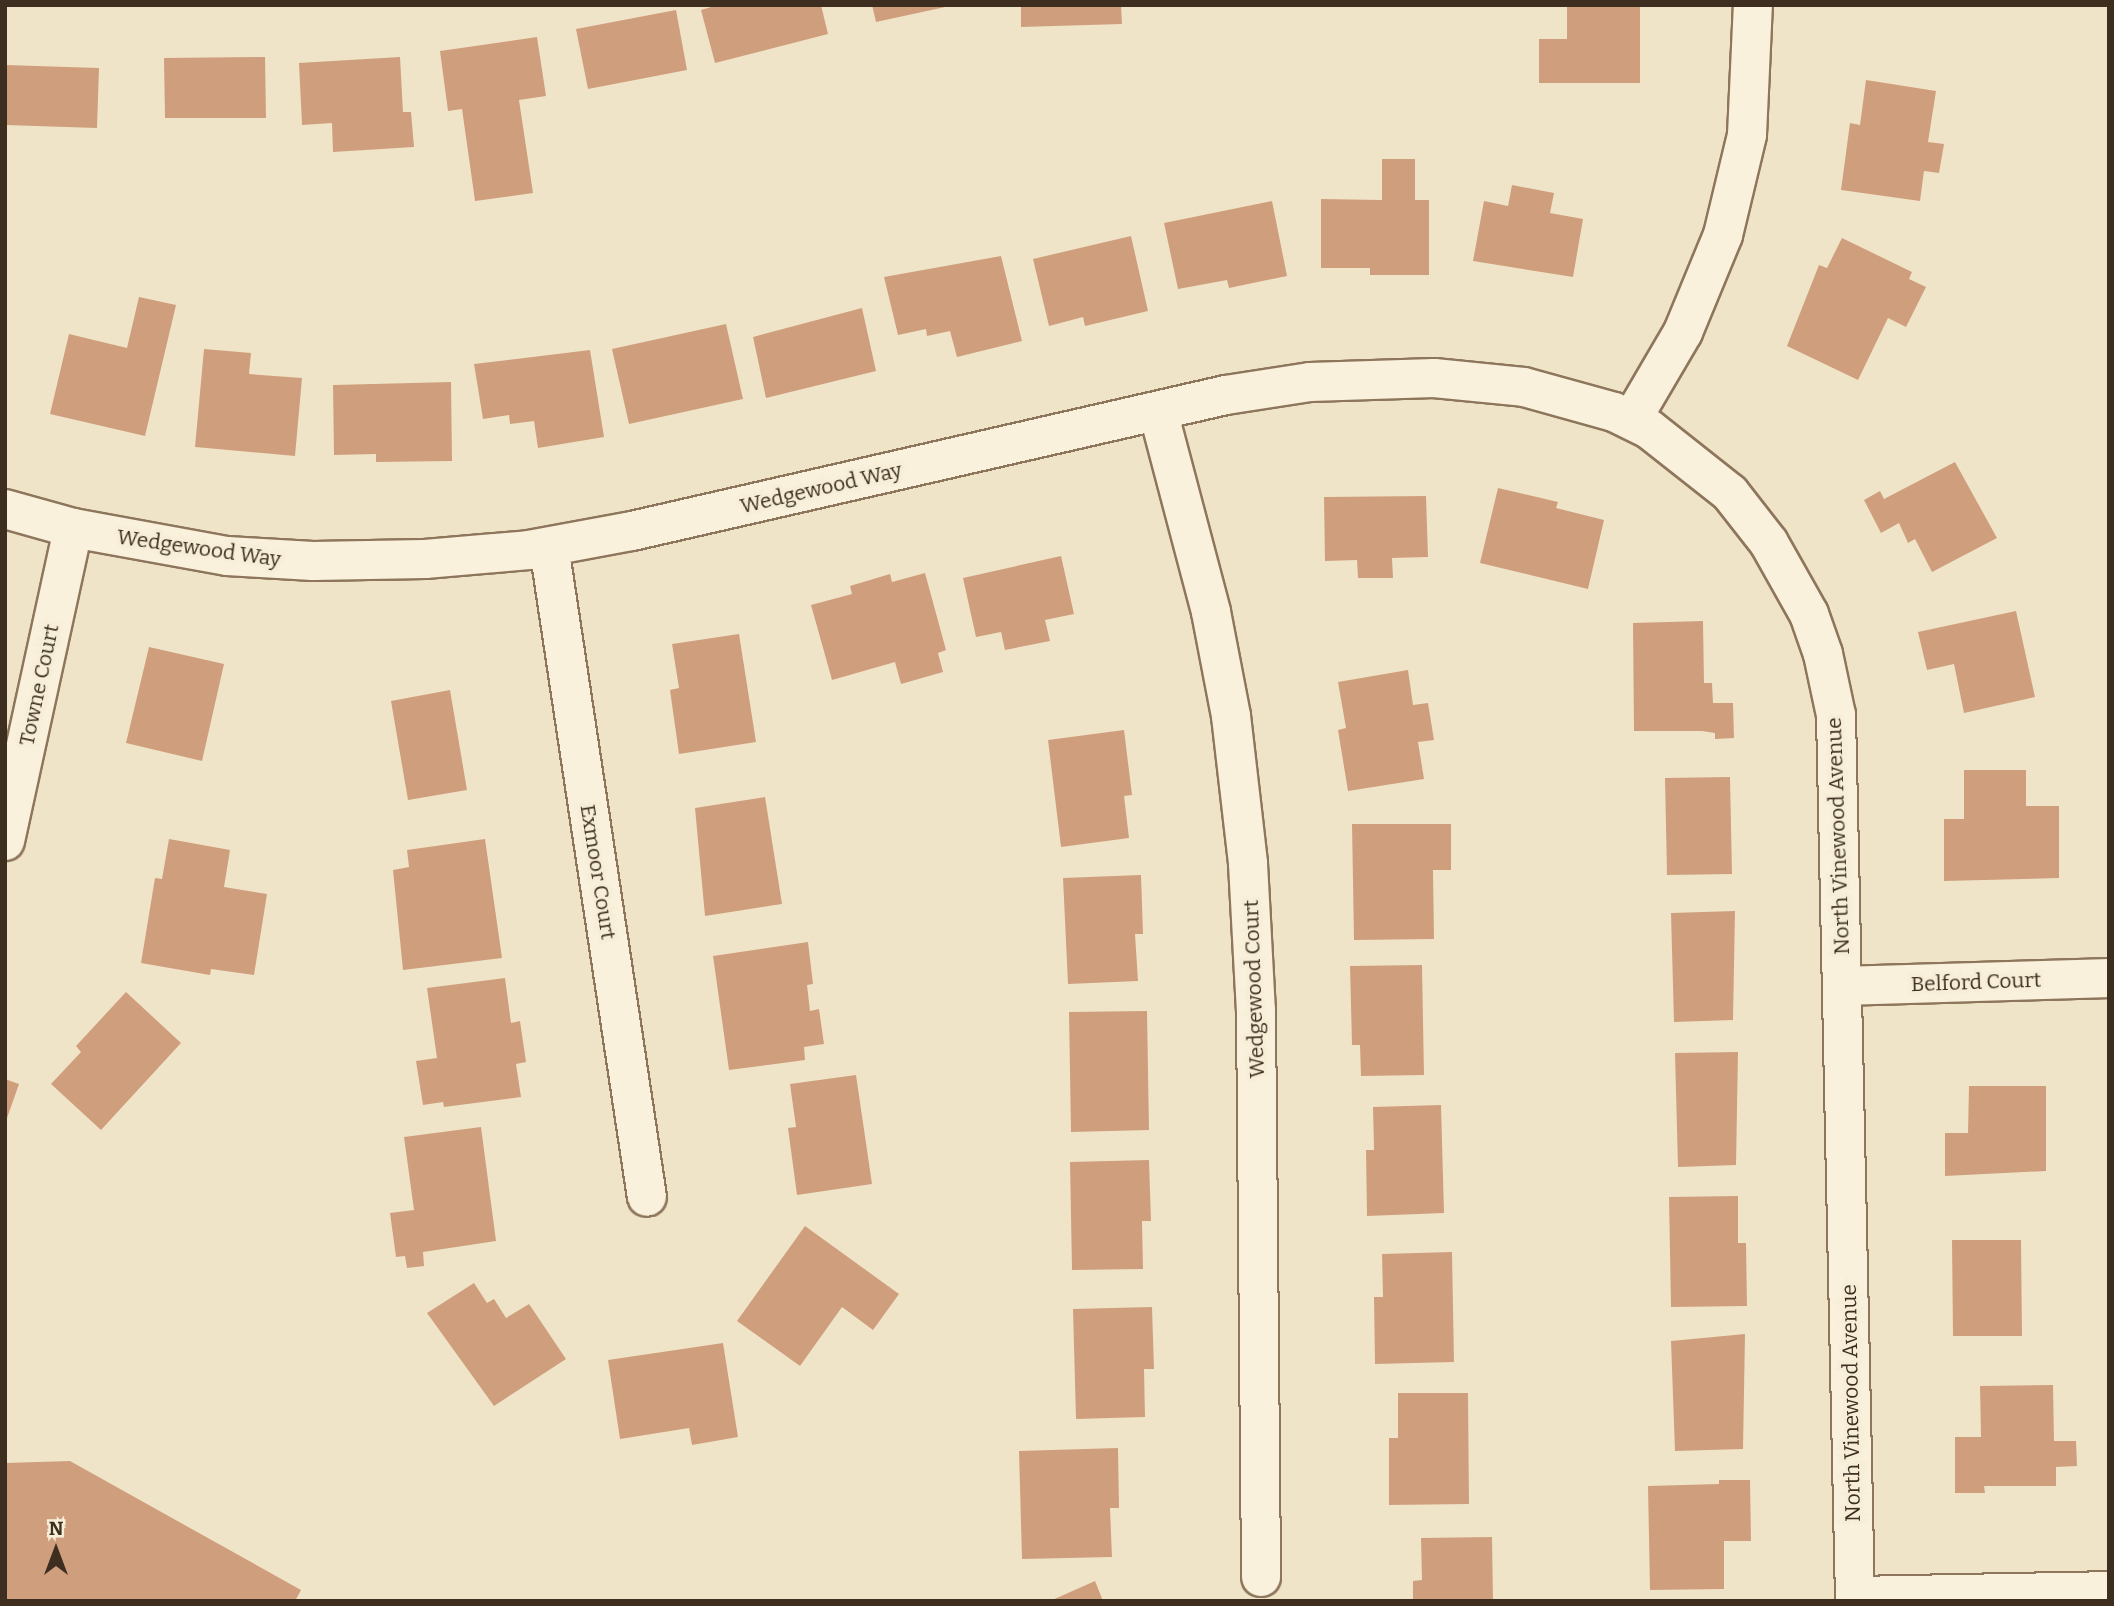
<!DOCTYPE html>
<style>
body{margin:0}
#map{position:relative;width:2114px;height:1606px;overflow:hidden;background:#f0e4c8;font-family:Bitter,serif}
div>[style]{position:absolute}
.building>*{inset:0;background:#cf9f7d}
.roads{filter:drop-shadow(2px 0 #8d765c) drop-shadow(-2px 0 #8d765c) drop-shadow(0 2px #8d765c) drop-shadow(0 -2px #8d765c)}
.minor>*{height:38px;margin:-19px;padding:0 19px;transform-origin:19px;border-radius:19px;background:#faf1dc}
span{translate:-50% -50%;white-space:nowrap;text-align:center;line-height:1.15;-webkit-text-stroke:7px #f7eed8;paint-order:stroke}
.street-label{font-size:21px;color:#3d2e20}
.frame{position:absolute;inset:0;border:7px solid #3d2e20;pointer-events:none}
.north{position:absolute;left:21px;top:1515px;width:70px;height:70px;-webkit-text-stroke:5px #f7eed8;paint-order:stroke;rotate:0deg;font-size:19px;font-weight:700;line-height:28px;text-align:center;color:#3d2e20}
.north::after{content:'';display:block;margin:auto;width:24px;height:32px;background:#3d2e20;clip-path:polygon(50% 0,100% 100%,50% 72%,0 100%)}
</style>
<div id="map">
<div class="building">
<div style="clip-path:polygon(718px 5px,821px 5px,828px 34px,715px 63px,701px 10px)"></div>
<div style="clip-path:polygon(872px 5px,950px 5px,950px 6px,876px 22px)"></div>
<div style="clip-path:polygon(1021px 5px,1121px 5px,1122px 24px,1021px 27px)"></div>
<div style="clip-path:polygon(1567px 5px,1640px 5px,1640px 83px,1539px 83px,1539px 39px,1567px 39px)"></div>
<div style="clip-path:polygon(676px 10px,687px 70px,588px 89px,576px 29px)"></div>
<div style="clip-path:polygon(537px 37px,546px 96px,519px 100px,533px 193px,475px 201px,462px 109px,448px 111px,440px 51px)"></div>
<div style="clip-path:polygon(265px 57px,266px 118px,165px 118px,164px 58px)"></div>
<div style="clip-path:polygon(400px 57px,403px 112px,411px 112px,414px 147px,333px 152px,332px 123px,302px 125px,299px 63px)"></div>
<div style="clip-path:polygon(5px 65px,99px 68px,97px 128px,5px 125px)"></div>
<div style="clip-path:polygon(1866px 80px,1936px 91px,1928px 142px,1944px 144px,1939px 173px,1924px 171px,1920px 201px,1841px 190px,1850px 123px,1860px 125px)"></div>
<div style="clip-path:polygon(1382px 159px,1415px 159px,1415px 200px,1429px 200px,1429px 275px,1370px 275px,1370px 268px,1321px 268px,1321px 199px,1382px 200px)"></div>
<div style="clip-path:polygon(1512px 185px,1554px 193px,1550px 213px,1583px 219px,1573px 277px,1473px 261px,1484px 201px,1508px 206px)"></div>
<div style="clip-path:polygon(1272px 201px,1287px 276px,1229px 288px,1227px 280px,1178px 289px,1164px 223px)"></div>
<div style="clip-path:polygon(1131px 236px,1148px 311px,1085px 326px,1083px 317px,1049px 326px,1033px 259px)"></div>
<div style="clip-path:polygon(1842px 238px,1912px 272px,1909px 279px,1926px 287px,1906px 327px,1888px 318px,1858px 380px,1787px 346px,1819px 265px,1827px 268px)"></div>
<div style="clip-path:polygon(1001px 256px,1022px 341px,957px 357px,950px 331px,927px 336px,926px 329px,898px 335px,884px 277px)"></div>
<div style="clip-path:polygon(139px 297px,176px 305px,145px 436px,50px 414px,69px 334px,127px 348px)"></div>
<div style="clip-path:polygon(862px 308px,876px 371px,766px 398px,753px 337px)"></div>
<div style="clip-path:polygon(726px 324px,743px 399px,629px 424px,612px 349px)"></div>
<div style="clip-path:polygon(204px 349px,251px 353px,249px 374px,302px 378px,295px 456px,195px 447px)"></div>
<div style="clip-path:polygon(590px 350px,604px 437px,538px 448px,534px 421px,510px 424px,509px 415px,483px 419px,474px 364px)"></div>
<div style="clip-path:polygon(451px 382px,452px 461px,376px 462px,376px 454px,334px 455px,333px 385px)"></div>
<div style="clip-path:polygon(1955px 462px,1997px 538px,1932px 572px,1915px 539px,1908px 543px,1899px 523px,1881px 533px,1864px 500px,1880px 491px,1884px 499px)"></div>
<div style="clip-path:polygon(1498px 488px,1558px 502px,1556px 508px,1604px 520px,1588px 589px,1480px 563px)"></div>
<div style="clip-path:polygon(1426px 496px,1428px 557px,1392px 558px,1393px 578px,1358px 578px,1357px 560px,1325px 561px,1324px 497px)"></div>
<div style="clip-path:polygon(1061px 556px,1074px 614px,1045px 620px,1050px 641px,1005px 650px,1001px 632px,976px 637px,963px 578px)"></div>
<div style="clip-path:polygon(925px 573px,946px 650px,938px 653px,943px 672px,901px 684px,895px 662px,832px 680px,811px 605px,852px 594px,850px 586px,890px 574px,892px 582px)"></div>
<div style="clip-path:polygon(2016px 611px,2035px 697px,1964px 713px,1954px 664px,1927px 670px,1918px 632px)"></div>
<div style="clip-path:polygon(1703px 621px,1704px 683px,1712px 683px,1713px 703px,1733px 703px,1734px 738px,1715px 739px,1715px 733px,1702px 731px,1634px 731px,1633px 623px)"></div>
<div style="clip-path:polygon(739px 634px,756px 742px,679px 754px,670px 690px,679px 688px,672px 644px)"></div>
<div style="clip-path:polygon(149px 647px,224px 664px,202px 761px,126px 743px)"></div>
<div style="clip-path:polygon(1408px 670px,1413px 705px,1428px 703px,1434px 740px,1418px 742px,1424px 779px,1348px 791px,1338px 730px,1346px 728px,1338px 682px)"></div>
<div style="clip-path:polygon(450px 690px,467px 790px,408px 800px,391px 701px)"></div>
<div style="clip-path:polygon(1124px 730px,1132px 795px,1124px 796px,1129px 838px,1061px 847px,1048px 740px)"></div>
<div style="clip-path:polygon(1964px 770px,2026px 770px,2026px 806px,2059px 806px,2059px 878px,1944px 881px,1944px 819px,1964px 819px)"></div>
<div style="clip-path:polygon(1730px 777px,1732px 874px,1667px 875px,1665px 778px)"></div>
<div style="clip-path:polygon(765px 797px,782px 904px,705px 916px,695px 808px)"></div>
<div style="clip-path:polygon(1352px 824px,1451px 824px,1451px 870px,1433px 870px,1434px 939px,1354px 940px)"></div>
<div style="clip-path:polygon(169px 839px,230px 850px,224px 887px,267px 894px,254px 975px,211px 969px,210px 975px,141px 963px,155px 878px,162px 879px)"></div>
<div style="clip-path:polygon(485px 839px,502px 958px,403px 970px,393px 870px,409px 867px,407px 850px)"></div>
<div style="clip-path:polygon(1141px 875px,1143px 934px,1135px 934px,1138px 981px,1068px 984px,1063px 878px)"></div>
<div style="clip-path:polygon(1735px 911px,1733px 1020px,1674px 1022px,1671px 913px)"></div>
<div style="clip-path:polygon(808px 942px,813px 984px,807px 985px,810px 1011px,819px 1009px,824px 1044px,804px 1047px,805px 1060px,729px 1070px,713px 956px)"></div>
<div style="clip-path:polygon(1422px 965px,1424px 1075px,1361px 1076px,1360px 1045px,1352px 1045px,1350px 966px)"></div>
<div style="clip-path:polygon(505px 978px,511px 1023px,520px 1021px,526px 1062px,516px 1064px,521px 1097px,444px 1107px,443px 1102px,423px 1105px,416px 1061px,437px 1058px,427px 988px)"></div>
<div style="clip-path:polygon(126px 992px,181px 1043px,101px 1130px,51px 1084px,81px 1052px,76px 1046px)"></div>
<div style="clip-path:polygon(1147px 1011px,1149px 1130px,1071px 1132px,1069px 1012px)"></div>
<div style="clip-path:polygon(1738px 1052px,1736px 1165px,1678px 1167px,1675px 1053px)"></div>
<div style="clip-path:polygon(856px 1075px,872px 1184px,797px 1195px,788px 1128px,796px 1127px,790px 1084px)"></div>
<div style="clip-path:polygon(5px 1079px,19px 1084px,6px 1121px,5px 1121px)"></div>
<div style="clip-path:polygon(1969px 1086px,2046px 1086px,2046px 1171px,1945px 1176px,1945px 1133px,1968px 1133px)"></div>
<div style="clip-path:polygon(1441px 1105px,1444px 1213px,1367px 1216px,1366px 1150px,1374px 1150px,1373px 1107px)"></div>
<div style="clip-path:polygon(481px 1127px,496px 1241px,423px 1252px,424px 1266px,407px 1268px,405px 1256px,396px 1257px,390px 1213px,414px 1210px,404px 1137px)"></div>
<div style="clip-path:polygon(1149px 1160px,1151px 1221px,1142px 1221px,1143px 1269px,1072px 1270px,1070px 1162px)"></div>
<div style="clip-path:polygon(1738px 1196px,1738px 1243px,1746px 1243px,1747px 1306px,1671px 1307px,1669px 1197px)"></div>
<div style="clip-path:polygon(805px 1226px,899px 1294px,873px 1330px,842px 1307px,800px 1366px,737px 1321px)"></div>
<div style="clip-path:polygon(1952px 1240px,2021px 1240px,2022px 1336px,1953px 1336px)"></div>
<div style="clip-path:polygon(1452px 1252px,1454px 1362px,1375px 1364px,1374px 1297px,1383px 1297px,1382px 1254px)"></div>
<div style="clip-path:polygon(474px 1283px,487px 1303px,494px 1299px,506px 1318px,529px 1304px,566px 1359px,494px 1406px,427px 1313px)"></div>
<div style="clip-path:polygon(1152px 1307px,1154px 1369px,1144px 1369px,1145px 1417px,1076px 1419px,1073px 1309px)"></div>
<div style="clip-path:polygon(1745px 1334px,1743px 1449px,1675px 1451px,1671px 1341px)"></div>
<div style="clip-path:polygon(723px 1343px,738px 1437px,692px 1445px,689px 1428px,620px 1439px,608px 1360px)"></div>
<div style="clip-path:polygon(2053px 1385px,2054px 1441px,2076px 1441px,2077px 1466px,2056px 1467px,2056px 1486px,1984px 1486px,1985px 1493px,1955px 1493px,1955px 1437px,1981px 1437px,1980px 1386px)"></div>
<div style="clip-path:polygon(1398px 1393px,1468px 1393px,1469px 1504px,1389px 1505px,1389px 1438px,1398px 1438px)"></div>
<div style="clip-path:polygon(1118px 1448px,1119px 1508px,1110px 1508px,1112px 1557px,1022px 1559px,1019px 1451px)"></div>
<div style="clip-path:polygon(70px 1461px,301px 1590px,295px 1601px,5px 1601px,5px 1463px)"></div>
<div style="clip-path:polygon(1719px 1480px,1750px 1480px,1751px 1541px,1724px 1541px,1724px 1589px,1650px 1590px,1648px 1486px,1719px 1484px)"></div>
<div style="clip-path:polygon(1492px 1537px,1493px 1601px,1413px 1601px,1413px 1581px,1422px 1580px,1421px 1538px)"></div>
<div style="clip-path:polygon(1095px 1581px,1103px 1601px,1050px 1601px)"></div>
</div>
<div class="roads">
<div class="minor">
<div style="left:1158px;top:411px;width:208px;rotate:75.2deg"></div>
<div style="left:1211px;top:612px;width:106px;rotate:79.1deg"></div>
<div style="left:1231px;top:716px;width:149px;rotate:83.4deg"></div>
<div style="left:1248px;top:864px;width:147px;rotate:86.9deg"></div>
<div style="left:1256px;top:1011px;width:566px;rotate:89.49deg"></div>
<div style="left:1632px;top:419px;width:101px;rotate:-59.6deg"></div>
<div style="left:1683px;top:332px;width:105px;rotate:-67.6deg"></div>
<div style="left:1723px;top:235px;width:103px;rotate:-76.5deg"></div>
<div style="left:1747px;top:135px;width:130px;rotate:-87.4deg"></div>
<div style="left:5px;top:509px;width:71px;rotate:15.6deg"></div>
<div style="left:73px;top:528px;width:157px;rotate:10.3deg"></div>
<div style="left:227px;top:556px;width:86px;rotate:3.3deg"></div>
<div style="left:313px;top:561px;width:112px;rotate:-1deg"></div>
<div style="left:425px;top:559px;width:104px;rotate:-4.9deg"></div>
<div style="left:529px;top:550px;width:105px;rotate:-10.5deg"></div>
<div style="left:632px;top:531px;width:609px;rotate:-12.9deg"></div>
<div style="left:1226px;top:395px;width:85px;rotate:-8.8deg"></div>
<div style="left:1310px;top:382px;width:124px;rotate:-1.8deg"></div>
<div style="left:1434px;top:378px;width:90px;rotate:5.7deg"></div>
<div style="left:1524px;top:387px;width:93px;rotate:15.5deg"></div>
<div style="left:1614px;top:412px;width:39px;rotate:26deg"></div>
<div style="left:1649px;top:429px;width:103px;rotate:38.3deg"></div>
<div style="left:1730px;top:493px;width:63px;rotate:52deg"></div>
<div style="left:1769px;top:543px;width:81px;rotate:60.6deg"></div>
<div style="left:1809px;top:614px;width:42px;rotate:70.7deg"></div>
<div style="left:1823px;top:654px;width:62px;rotate:78deg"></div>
<div style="left:1836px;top:715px;width:886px;rotate:88.77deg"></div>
<div style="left:549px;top:547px;width:657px;rotate:81.43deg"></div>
<div style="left:5px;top:841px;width:320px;rotate:-77.7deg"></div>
<div style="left:1843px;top:986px;width:266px;rotate:-1.7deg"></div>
<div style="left:1855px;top:1596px;width:254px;rotate:-1.1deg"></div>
</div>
</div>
<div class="street-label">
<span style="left:821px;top:488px;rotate:-13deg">Wedgewood Way</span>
<span style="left:199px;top:548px;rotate:8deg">Wedgewood Way</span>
<span style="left:39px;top:685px;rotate:-78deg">Towne Court</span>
<span style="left:1838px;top:836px;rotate:-92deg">North Vinewood Avenue</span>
<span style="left:598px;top:872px;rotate:81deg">Exmoor Court</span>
<span style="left:1976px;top:982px;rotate:-2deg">Belford Court</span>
<span style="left:1254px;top:989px;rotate:-92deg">Wedgewood Court</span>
<span style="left:1851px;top:1403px;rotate:-91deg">North Vinewood Avenue</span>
</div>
<div class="frame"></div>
<div class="north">N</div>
</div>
